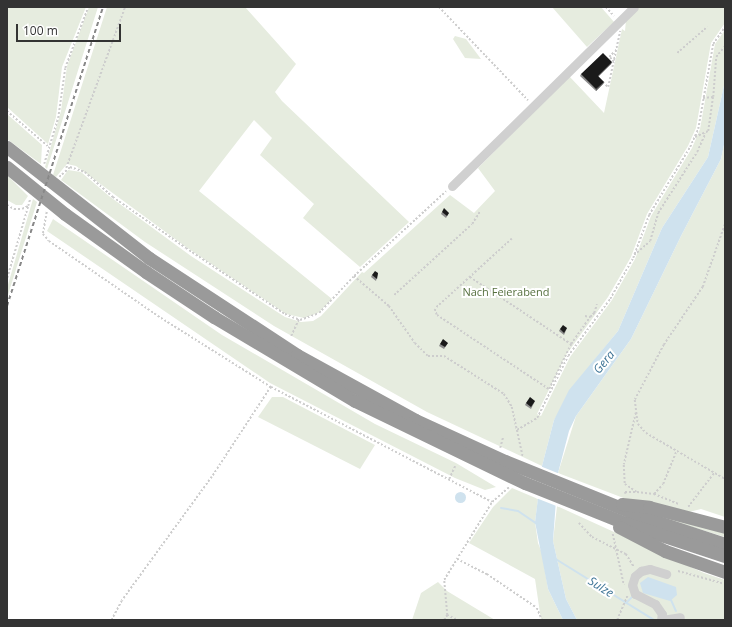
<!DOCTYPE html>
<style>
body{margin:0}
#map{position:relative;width:732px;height:627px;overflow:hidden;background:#fff;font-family:"Open Sans",sans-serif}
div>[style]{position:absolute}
.green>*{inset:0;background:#e6ecdf}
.water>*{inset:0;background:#cfe2ee}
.round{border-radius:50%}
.pier>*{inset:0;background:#fff}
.stream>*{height:2px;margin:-1px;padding:0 1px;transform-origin:1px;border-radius:1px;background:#cfe2ee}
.path>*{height:1.5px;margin-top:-0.75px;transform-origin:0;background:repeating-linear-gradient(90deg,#cdcdcd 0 2px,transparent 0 4px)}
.minor>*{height:9px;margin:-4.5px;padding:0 4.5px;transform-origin:4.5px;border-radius:4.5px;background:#d0d0d0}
.highway>*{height:13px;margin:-6.5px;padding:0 6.5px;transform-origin:6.5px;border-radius:6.5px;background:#9a9a9a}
.rail>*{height:2px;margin-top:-1px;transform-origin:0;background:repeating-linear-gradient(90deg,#888 0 4px,transparent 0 7px)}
.wall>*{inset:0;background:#8c8c8c}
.shaded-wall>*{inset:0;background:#5f5f5f}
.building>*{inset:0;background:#1a1a1a}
span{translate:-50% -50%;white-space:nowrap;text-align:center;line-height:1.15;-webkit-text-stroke:4px #fff;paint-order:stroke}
.park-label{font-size:11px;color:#56703f}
.water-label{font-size:12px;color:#3f7597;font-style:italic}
.frame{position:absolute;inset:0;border:8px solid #333;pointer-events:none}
.scale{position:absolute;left:16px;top:24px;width:105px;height:18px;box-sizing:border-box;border:2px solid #333;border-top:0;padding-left:5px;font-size:12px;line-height:14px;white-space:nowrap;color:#333;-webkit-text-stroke:3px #fff;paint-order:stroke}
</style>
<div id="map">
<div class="green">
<div style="clip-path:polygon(7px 7px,86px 7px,62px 67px,56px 117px,48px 144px,7px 107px)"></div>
<div style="clip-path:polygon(89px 7px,98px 7px,47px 169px,45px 167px,61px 111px,67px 66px)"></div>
<div style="clip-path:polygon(107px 7px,245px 7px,296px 64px,275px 92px,282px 101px,409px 222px,360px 267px,303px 218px,314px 204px,260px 155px,272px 138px,254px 120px,199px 191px,332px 299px,318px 313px,304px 318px,286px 314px,186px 247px,76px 166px,67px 164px,56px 177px,53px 175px)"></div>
<div style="clip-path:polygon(552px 7px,601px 7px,614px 22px,587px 47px)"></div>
<div style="clip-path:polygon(640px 7px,725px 7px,725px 23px,711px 43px,696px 128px,688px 146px,647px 214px,631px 257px,608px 297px,566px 355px,537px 414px,541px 416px,570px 357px,612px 300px,635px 259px,651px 216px,692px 148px,700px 129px,715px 44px,725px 30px,725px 81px,708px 157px,662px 228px,618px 331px,596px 358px,554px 420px,542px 466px,427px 412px,274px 326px,145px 242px,61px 180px,68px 170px,81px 172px,109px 196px,191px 256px,285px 317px,301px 322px,313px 321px,321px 316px,362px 272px,364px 273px,450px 195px,474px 213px,495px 191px,478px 168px,569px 76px,604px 113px,622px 29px,625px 31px,626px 20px)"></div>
<div style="clip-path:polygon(455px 36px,466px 39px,481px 59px,465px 58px,453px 39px)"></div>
<div style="clip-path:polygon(7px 114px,42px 145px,41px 164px,7px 139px)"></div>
<div style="clip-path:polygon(725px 140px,725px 517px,701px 509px,689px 512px,634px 502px,558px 473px,576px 416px,631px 339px,681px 236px,721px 159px)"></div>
<div style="clip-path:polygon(7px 175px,28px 196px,22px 205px,16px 205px,7px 200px)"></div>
<div style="clip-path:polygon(33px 199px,37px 202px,7px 298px,7px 288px)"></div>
<div style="clip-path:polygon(53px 219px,222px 335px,375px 424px,456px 463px,496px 487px,485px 490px,455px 478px,270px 383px,47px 231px)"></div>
<div style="clip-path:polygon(272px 397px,283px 397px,375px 445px,360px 469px,258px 417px)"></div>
<div style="clip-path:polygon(512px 488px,538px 499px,535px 522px,538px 543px,542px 553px,548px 589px,563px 620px,541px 620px,535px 579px,469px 543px,493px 507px)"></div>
<div style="clip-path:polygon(557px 506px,704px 573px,725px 580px,725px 620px,577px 620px,566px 599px,553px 541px)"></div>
<div style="clip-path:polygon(651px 513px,725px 531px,725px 537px,686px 525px)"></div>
<div style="clip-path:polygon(438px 582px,447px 591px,495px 620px,412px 620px,421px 593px)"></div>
</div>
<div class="water">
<div style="clip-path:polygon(725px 81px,725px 140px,721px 159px,681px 236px,631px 339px,576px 416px,569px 431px,558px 473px,553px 541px,566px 599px,577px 620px,563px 620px,548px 589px,535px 522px,542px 466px,554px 420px,569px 390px,618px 331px,662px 228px,708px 157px)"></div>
<div class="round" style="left:454.5px;top:491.5px;width:11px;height:11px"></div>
<div style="clip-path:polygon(648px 577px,676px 587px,677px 595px,670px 601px,643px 593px,640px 583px)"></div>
</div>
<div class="pier">
<div style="clip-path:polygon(540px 466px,560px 474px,559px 507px,536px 498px)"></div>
</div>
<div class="stream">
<div style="left:501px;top:508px;width:17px;rotate:10deg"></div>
<div style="left:518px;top:511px;width:22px;rotate:34deg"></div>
<div style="left:554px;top:558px;width:118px;rotate:31.8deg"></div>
<div style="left:671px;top:600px;width:12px;rotate:66deg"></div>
<div style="left:626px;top:603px;width:8px;rotate:-45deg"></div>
</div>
<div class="path">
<div style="left:439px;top:7px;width:129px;rotate:46.3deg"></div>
<div style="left:606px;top:7px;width:12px;rotate:48deg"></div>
<div style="left:677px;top:53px;width:40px;rotate:-41deg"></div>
<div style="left:614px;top:62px;width:7px;rotate:-135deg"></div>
<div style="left:609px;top:57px;width:8px;rotate:-45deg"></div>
<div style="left:603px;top:82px;width:7px;rotate:45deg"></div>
<div style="left:608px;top:87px;width:57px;rotate:-77.9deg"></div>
<div style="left:703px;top:98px;width:10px;rotate:-6deg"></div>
<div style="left:713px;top:97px;width:40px;rotate:-85.7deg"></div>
<div style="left:716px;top:57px;width:14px;rotate:-51deg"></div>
<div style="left:7px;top:111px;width:55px;rotate:40.6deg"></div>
<div style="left:695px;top:137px;width:14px;rotate:-25deg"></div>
<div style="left:708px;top:131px;width:34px;rotate:-82deg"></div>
<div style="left:44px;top:164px;width:48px;rotate:-73.1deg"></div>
<div style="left:58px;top:118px;width:50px;rotate:-82deg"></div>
<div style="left:65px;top:68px;width:65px;rotate:-69.3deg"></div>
<div style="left:66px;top:168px;width:171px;rotate:-69.9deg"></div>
<div style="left:59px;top:177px;width:15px;rotate:-42deg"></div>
<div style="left:70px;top:167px;width:16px;rotate:18deg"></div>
<div style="left:85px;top:172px;width:38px;rotate:42deg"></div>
<div style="left:113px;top:197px;width:89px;rotate:34.9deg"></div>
<div style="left:186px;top:248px;width:119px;rotate:33.7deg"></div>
<div style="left:285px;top:314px;width:16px;rotate:22deg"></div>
<div style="left:300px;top:320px;width:20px;rotate:-20deg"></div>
<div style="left:319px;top:313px;width:51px;rotate:-46.6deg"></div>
<div style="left:354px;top:276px;width:125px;rotate:-42.7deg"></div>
<div style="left:7px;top:205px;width:8px;rotate:30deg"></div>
<div style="left:14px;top:209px;width:8px"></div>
<div style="left:22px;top:209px;width:7px;rotate:-27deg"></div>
<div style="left:28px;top:206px;width:7px;rotate:-74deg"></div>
<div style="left:47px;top:212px;width:22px;rotate:100deg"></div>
<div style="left:43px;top:234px;width:9px;rotate:49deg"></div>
<div style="left:49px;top:241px;width:136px;rotate:34.5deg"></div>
<div style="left:161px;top:318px;width:130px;rotate:32.1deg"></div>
<div style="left:271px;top:387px;width:108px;rotate:123.2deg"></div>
<div style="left:212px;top:477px;width:153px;rotate:126deg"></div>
<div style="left:122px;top:601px;width:21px;rotate:118deg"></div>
<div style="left:725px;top:225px;width:66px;rotate:109.5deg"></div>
<div style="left:703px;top:287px;width:70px;rotate:123.9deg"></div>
<div style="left:664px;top:345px;width:62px;rotate:117.8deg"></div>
<div style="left:635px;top:400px;width:24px;rotate:83deg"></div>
<div style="left:638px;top:424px;width:12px;rotate:48deg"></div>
<div style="left:646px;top:433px;width:91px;rotate:30.2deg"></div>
<div style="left:512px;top:239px;width:104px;rotate:137.7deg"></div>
<div style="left:435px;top:309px;width:6px;rotate:72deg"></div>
<div style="left:437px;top:315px;width:134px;rotate:33.5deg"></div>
<div style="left:549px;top:389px;width:50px;rotate:-63.9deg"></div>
<div style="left:634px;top:255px;width:21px;rotate:-41deg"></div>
<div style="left:650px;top:241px;width:29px;rotate:-74deg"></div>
<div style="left:658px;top:213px;width:72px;rotate:-57.4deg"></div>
<div style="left:697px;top:152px;width:20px;rotate:-66deg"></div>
<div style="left:354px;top:276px;width:46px;rotate:40.6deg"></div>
<div style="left:389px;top:306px;width:45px;rotate:54.9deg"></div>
<div style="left:415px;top:343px;width:18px;rotate:45deg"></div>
<div style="left:428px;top:356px;width:16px"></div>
<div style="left:444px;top:356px;width:71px;rotate:32.3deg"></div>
<div style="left:504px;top:394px;width:15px;rotate:58deg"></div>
<div style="left:512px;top:407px;width:51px;rotate:77.6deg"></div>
<div style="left:470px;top:277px;width:121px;rotate:33.6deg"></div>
<div style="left:571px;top:344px;width:33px;rotate:-55deg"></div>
<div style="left:7px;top:278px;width:75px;rotate:-73.7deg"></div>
<div style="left:394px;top:295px;width:105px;rotate:-42.3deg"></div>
<div style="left:472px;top:224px;width:15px;rotate:-58deg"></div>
<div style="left:585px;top:316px;width:5px;rotate:11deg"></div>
<div style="left:590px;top:317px;width:6px;rotate:-45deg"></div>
<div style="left:594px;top:313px;width:9px;rotate:-72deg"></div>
<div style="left:291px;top:336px;width:19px;rotate:-65deg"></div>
<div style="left:271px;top:387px;width:249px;rotate:27.5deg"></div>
<div style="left:492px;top:502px;width:23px;rotate:-41deg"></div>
<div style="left:636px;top:413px;width:53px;rotate:103deg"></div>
<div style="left:624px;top:465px;width:19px;rotate:87deg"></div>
<div style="left:625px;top:484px;width:14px;rotate:34deg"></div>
<div style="left:517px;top:430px;width:23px;rotate:-31deg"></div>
<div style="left:537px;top:418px;width:69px;rotate:-63.4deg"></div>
<div style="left:568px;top:356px;width:71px;rotate:-53.6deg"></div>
<div style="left:610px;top:299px;width:47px;rotate:-60.7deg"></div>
<div style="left:633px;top:258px;width:46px;rotate:-69.6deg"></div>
<div style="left:649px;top:215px;width:79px;rotate:-58.9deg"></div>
<div style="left:690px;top:147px;width:20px;rotate:-66deg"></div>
<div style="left:698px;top:129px;width:86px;rotate:-80deg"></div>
<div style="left:713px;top:44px;width:21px;rotate:-55deg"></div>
<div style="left:500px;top:448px;width:11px;rotate:-75deg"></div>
<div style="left:449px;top:479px;width:14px;rotate:-65deg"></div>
<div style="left:625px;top:494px;width:2px;rotate:-90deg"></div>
<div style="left:625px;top:492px;width:12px"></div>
<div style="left:637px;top:492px;width:17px;rotate:7deg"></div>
<div style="left:654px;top:494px;width:27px;rotate:22deg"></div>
<div style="left:654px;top:494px;width:13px;rotate:-48deg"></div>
<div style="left:663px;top:484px;width:35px;rotate:-68deg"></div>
<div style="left:688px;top:507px;width:43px;rotate:-52.6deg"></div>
<div style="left:579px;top:523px;width:19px;rotate:47deg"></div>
<div style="left:592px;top:537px;width:38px;rotate:27deg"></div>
<div style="left:626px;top:554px;width:15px;rotate:58deg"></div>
<div style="left:613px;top:534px;width:52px;rotate:77.8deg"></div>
<div style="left:457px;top:559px;width:34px;rotate:27deg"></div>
<div style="left:487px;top:574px;width:60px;rotate:34.2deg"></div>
<div style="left:537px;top:608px;width:13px;rotate:67deg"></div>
<div style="left:678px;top:571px;width:49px;rotate:15.5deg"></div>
<div style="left:447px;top:615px;width:12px;rotate:24deg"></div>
<div style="left:444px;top:620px;width:6px;rotate:-59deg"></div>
<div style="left:447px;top:615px;width:35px;rotate:-95deg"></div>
<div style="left:444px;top:580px;width:92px;rotate:-58.4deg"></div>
<div style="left:617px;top:620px;width:26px;rotate:-67deg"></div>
</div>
<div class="minor">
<div style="left:452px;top:186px;width:255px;rotate:-44.5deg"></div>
<div style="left:661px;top:620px;width:6px;rotate:-81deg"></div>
<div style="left:662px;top:614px;width:12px;rotate:-125deg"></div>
<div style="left:655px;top:604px;width:22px;rotate:-153deg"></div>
<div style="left:635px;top:594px;width:9px;rotate:-108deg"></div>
<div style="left:632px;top:585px;width:9px;rotate:-72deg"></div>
<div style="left:635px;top:576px;width:8px;rotate:-40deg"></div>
<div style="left:641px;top:571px;width:9px;rotate:-13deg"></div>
<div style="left:650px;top:569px;width:17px;rotate:17deg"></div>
<div style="left:662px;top:620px;width:18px;rotate:-9deg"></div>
</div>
<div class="highway">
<div style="left:7px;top:147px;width:180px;rotate:38deg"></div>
<div style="left:149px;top:258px;width:177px;rotate:33.2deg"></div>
<div style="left:297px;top:355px;width:135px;rotate:28.8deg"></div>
<div style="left:415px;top:420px;width:99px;rotate:24.5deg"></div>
<div style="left:505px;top:461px;width:152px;rotate:22deg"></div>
<div style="left:646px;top:518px;width:83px;rotate:18.2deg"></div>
<div style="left:7px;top:167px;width:75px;rotate:39deg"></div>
<div style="left:65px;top:214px;width:100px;rotate:35.6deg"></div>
<div style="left:146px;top:272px;width:82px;rotate:33.5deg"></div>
<div style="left:214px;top:317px;width:164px;rotate:30.8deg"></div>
<div style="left:355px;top:401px;width:189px;rotate:25.8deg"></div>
<div style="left:525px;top:483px;width:108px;rotate:21.8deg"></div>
<div style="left:625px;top:523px;width:105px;rotate:18.3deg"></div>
<div style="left:622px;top:504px;width:27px;rotate:6deg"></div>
<div style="left:649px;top:507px;width:79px;rotate:14.7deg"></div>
<div style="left:619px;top:527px;width:52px;rotate:27.6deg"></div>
<div style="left:665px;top:551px;width:64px;rotate:19.3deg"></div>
</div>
<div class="rail">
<div style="left:7px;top:306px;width:314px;rotate:-72.2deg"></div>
</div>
<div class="wall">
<div style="clip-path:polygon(612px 62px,611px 64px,598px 76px,604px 82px,603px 84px,596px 91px,580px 76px,581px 74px)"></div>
<div style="clip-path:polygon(442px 212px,449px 213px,446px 218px,441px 214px)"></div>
<div style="clip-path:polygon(378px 273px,376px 281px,371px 277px,372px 275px)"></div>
<div style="clip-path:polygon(567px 328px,564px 335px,559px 331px,560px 329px)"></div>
<div style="clip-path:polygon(448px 343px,444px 349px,439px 346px,440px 344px)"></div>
<div style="clip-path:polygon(535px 401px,531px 409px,525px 405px,526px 403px)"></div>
</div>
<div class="shaded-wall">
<div style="clip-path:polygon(612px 62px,611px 64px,597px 78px,598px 76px)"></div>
<div style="clip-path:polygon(604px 82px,603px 84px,596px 91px,596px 89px)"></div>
</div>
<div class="building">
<div style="clip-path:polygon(603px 53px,612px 62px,598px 76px,604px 82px,596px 89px,581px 74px)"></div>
<div style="clip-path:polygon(444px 208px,449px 213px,447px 216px,442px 212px)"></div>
<div style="clip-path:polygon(375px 271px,378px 273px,377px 279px,372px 275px)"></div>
<div style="clip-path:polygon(563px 325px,567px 328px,564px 333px,560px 329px)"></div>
<div style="clip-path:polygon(443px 339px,448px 343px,445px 347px,440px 344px)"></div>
<div style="clip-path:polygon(530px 397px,535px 401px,531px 407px,526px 403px)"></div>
</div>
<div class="park-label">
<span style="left:506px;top:292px">Nach Feierabend</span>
</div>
<div class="water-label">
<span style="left:604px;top:362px;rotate:-51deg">Gera</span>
<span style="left:601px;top:587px;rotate:32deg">Sulze</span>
</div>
<div class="frame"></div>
<div class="scale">100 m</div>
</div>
